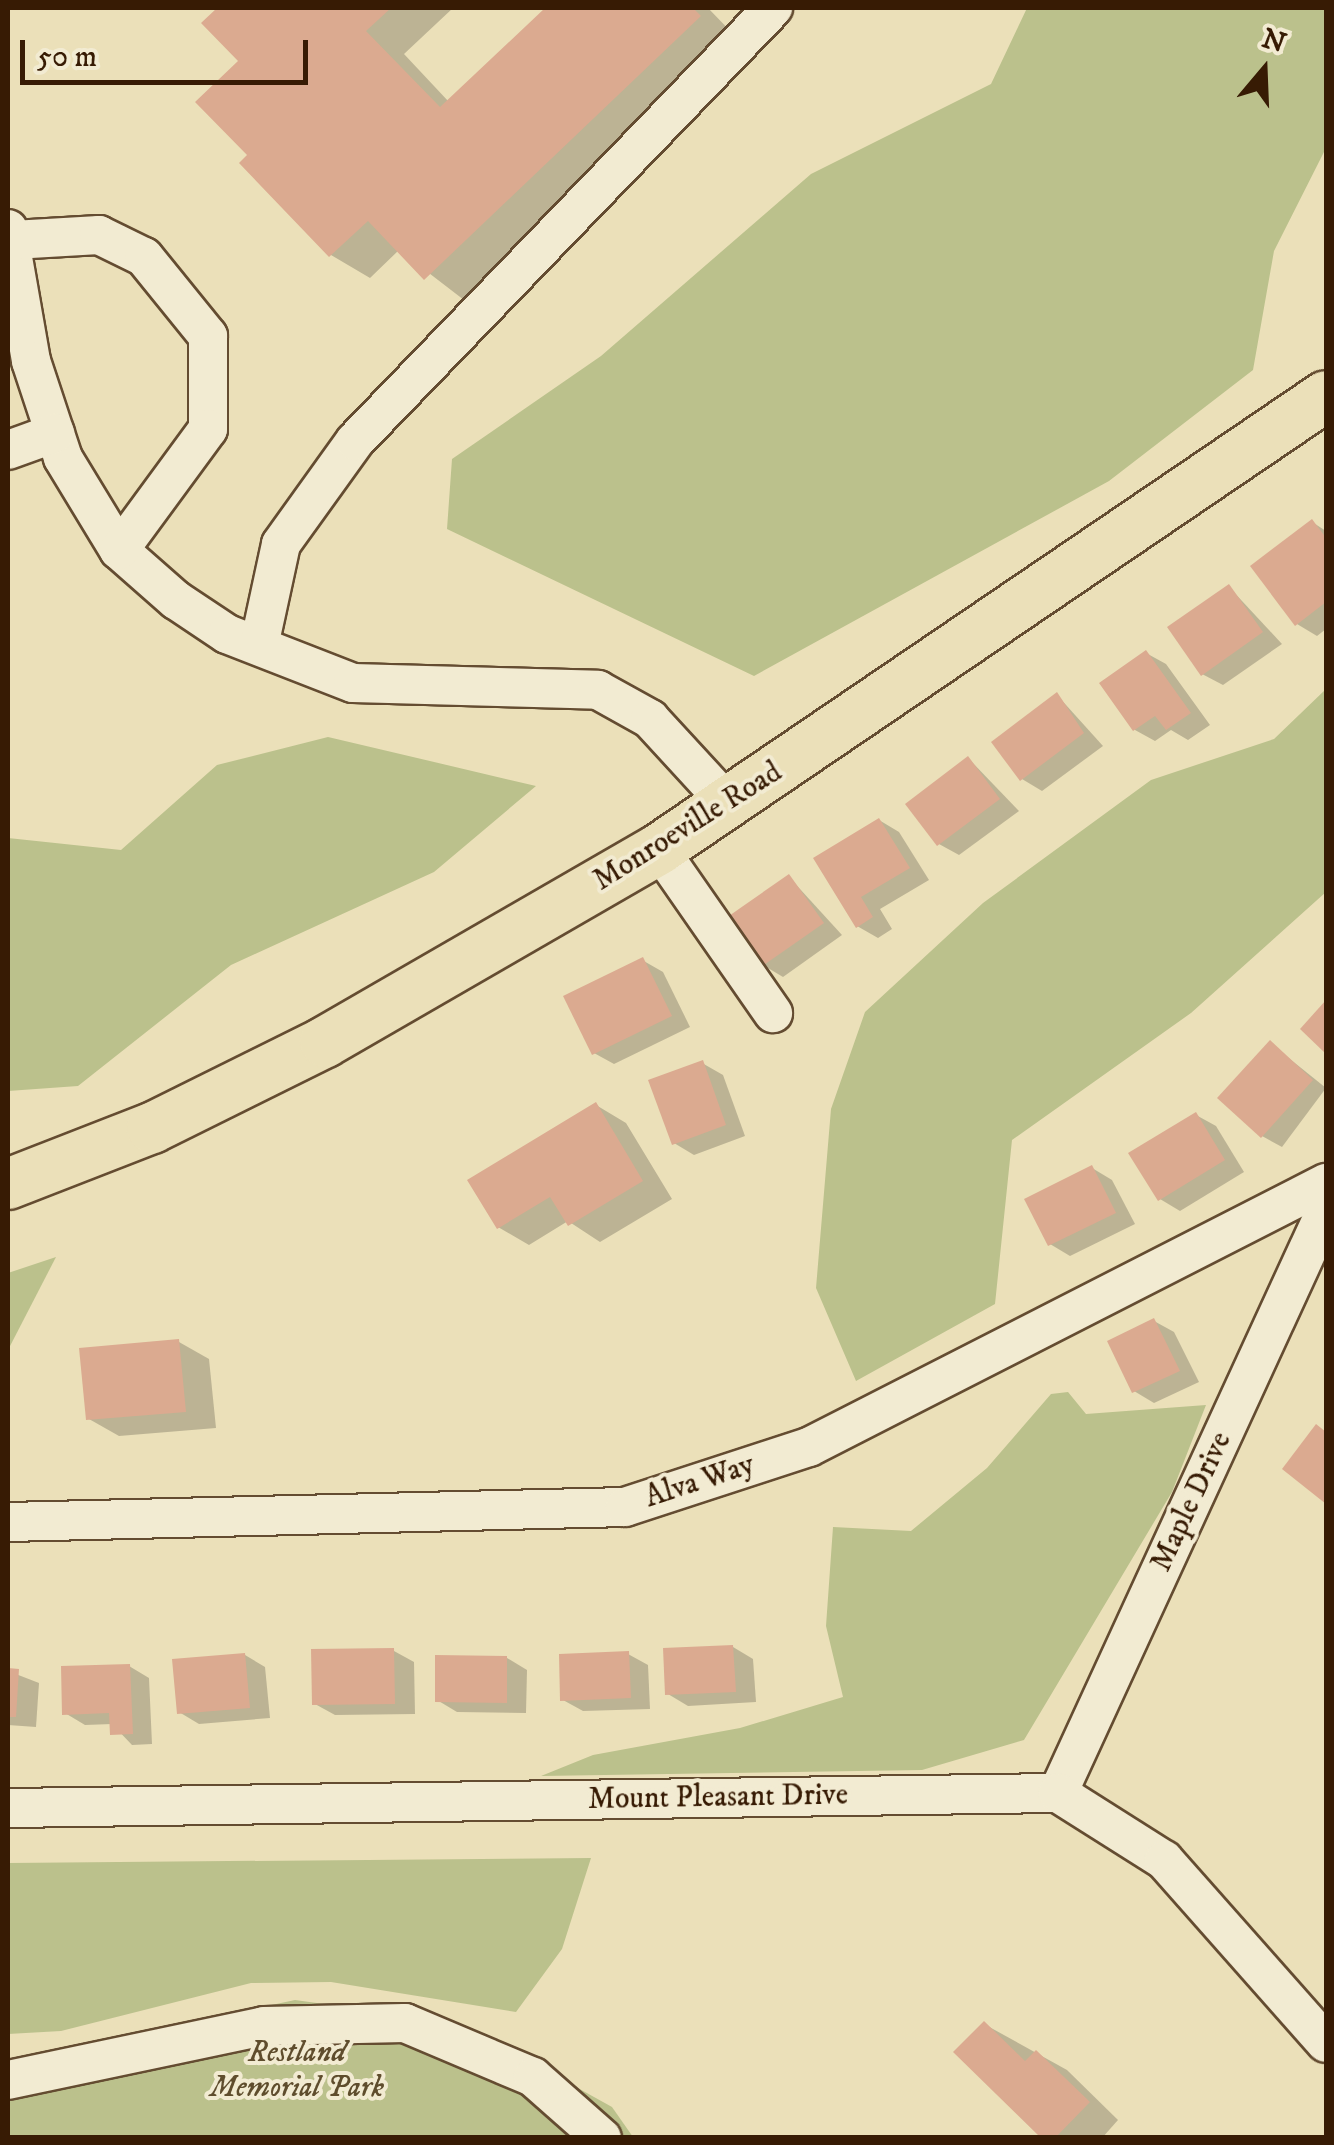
<!DOCTYPE html>
<style>
body{margin:0}
#map{position:relative;width:1334px;height:2145px;overflow:hidden;background:#ebe0b9;font-family:"IM FELL DW Pica",serif}
div>[style]{position:absolute}
.green>*{inset:0;background:#bbc18c}
.shadow>*{inset:0;background:#0003}
.building>*{inset:0;background:#dbaa90}
.roads{filter:drop-shadow(2px 0 #644c31) drop-shadow(-2px 0 #644c31) drop-shadow(0 2px #644c31) drop-shadow(0 -2px #644c31)}
.minor>*{height:38px;margin:-19px;padding:0 19px;transform-origin:19px;border-radius:19px;background:#f2ebd2}
.major>*{height:50px;margin:-25px;padding:0 25px;transform-origin:25px;border-radius:25px;background:#ebe0b9}
span{translate:-50% -50%;white-space:nowrap;text-align:center;line-height:1.15;-webkit-text-stroke:8px #f2ebd2;paint-order:stroke}
.street-label{font-size:30px;color:#371b04}
.park-label{font-size:30px;color:#5f4d2d;font-style:italic}
.frame{position:absolute;inset:0;border:10px solid #371b04;pointer-events:none}
.north{position:absolute;left:1214px;top:20px;width:100px;height:100px;-webkit-text-stroke:8px #f2ebd2;paint-order:stroke;rotate:19deg;font-size:28px;font-weight:700;line-height:40px;text-align:center;color:#371b04}
.north::after{content:'';display:block;margin:auto;width:35px;height:45px;background:#371b04;clip-path:polygon(50% 0,100% 100%,50% 72%,0 100%)}
.scale{position:absolute;left:20px;top:40px;width:288px;height:45px;box-sizing:border-box;border:5px solid #371b04;border-top:0;padding-left:12px;font-size:30px;line-height:35px;white-space:nowrap;color:#371b04;-webkit-text-stroke:8px #f2ebd2;paint-order:stroke}
</style>
<div id="map">
<div class="green">
<div style="clip-path:polygon(1027px 8px,1326px 8px,1326px 148px,1274px 251px,1253px 370px,1109px 481px,754px 676px,447px 529px,452px 459px,601px 356px,811px 174px,991px 84px)"></div>
<div style="clip-path:polygon(1326px 689px,1326px 892px,1191px 1013px,1012px 1140px,995px 1304px,856px 1381px,816px 1288px,831px 1109px,865px 1012px,983px 903px,1151px 780px,1274px 739px)"></div>
<div style="clip-path:polygon(328px 737px,536px 786px,434px 872px,231px 965px,78px 1086px,8px 1091px,8px 838px,121px 850px,217px 765px)"></div>
<div style="clip-path:polygon(56px 1257px,8px 1350px,8px 1273px)"></div>
<div style="clip-path:polygon(1068px 1392px,1086px 1414px,1206px 1405px,1172px 1492px,1024px 1740px,922px 1770px,541px 1776px,593px 1755px,740px 1728px,843px 1697px,826px 1626px,833px 1527px,911px 1531px,987px 1468px,1051px 1394px)"></div>
<div style="clip-path:polygon(591px 1858px,562px 1949px,516px 2012px,331px 1982px,251px 1983px,61px 2031px,8px 2034px,8px 1863px)"></div>
<div style="clip-path:polygon(295px 2000px,425px 2018px,493px 2041px,612px 2107px,633px 2137px,8px 2137px,8px 2062px)"></div>
</div>
<div class="shadow">
<div style="clip-path:polygon(221px 8px,453px 8px,404px 54px,449px 102px,548px 8px,708px 8px,738px 39px,464px 300px,399px 250px,370px 278px,331px 255px,242px 163px,250px 155px,241px 61px,205px 23px)"></div>
<div style="clip-path:polygon(1312px 522px,1326px 531px,1326px 629px,1317px 636px,1297px 624px)"></div>
<div style="clip-path:polygon(1229px 587px,1282px 644px,1223px 685px,1202px 674px)"></div>
<div style="clip-path:polygon(1146px 653px,1166px 664px,1210px 725px,1188px 740px,1171px 730px,1155px 741px,1135px 730px,1102px 684px)"></div>
<div style="clip-path:polygon(1057px 695px,1103px 746px,1042px 791px,1022px 779px)"></div>
<div style="clip-path:polygon(969px 759px,1019px 811px,959px 855px,939px 844px)"></div>
<div style="clip-path:polygon(879px 820px,899px 832px,929px 880px,880px 909px,892px 929px,878px 938px,857px 926px,816px 858px)"></div>
<div style="clip-path:polygon(789px 877px,842px 935px,783px 977px,763px 965px)"></div>
<div style="clip-path:polygon(642px 960px,663px 972px,690px 1027px,614px 1064px,594px 1053px)"></div>
<div style="clip-path:polygon(1270px 1043px,1326px 1088px,1282px 1147px,1262px 1136px)"></div>
<div style="clip-path:polygon(702px 1063px,723px 1075px,745px 1136px,694px 1155px,674px 1143px)"></div>
<div style="clip-path:polygon(596px 1105px,626px 1123px,672px 1199px,600px 1242px,568px 1221px,529px 1245px,498px 1227px)"></div>
<div style="clip-path:polygon(1196px 1115px,1216px 1126px,1244px 1172px,1180px 1211px,1160px 1199px)"></div>
<div style="clip-path:polygon(1092px 1168px,1112px 1180px,1135px 1224px,1070px 1256px,1050px 1244px)"></div>
<div style="clip-path:polygon(1154px 1321px,1174px 1332px,1199px 1382px,1154px 1403px,1134px 1391px)"></div>
<div style="clip-path:polygon(179px 1342px,209px 1359px,216px 1428px,119px 1436px,89px 1419px)"></div>
<div style="clip-path:polygon(733px 1647px,753px 1659px,756px 1702px,688px 1706px,668px 1694px)"></div>
<div style="clip-path:polygon(394px 1651px,414px 1662px,415px 1714px,335px 1715px,315px 1704px)"></div>
<div style="clip-path:polygon(628px 1654px,648px 1665px,650px 1709px,583px 1711px,563px 1700px)"></div>
<div style="clip-path:polygon(245px 1655px,265px 1667px,270px 1718px,199px 1724px,179px 1712px)"></div>
<div style="clip-path:polygon(507px 1658px,527px 1670px,526px 1713px,457px 1712px,437px 1700px)"></div>
<div style="clip-path:polygon(129px 1666px,149px 1678px,152px 1744px,132px 1745px,112px 1724px,85px 1725px,65px 1713px)"></div>
<div style="clip-path:polygon(8px 1671px,39px 1683px,36px 1727px,8px 1725px)"></div>
<div style="clip-path:polygon(984px 2024px,1067px 2070px,1118px 2120px,1102px 2138px,1044px 2138px)"></div>
</div>
<div class="building">
<div style="clip-path:polygon(217px 8px,391px 8px,366px 31px,440px 107px,545px 8px,693px 8px,701px 16px,424px 280px,368px 221px,329px 257px,239px 163px,247px 155px,195px 102px,238px 61px,201px 23px)"></div>
<div style="clip-path:polygon(1312px 519px,1326px 538px,1326px 602px,1295px 626px,1250px 566px)"></div>
<div style="clip-path:polygon(1229px 584px,1263px 632px,1201px 676px,1167px 627px)"></div>
<div style="clip-path:polygon(1146px 650px,1191px 713px,1166px 730px,1155px 716px,1133px 731px,1099px 683px)"></div>
<div style="clip-path:polygon(1057px 692px,1084px 733px,1020px 781px,991px 742px)"></div>
<div style="clip-path:polygon(968px 756px,1000px 799px,937px 846px,905px 804px)"></div>
<div style="clip-path:polygon(879px 818px,910px 868px,861px 897px,873px 917px,856px 928px,813px 858px)"></div>
<div style="clip-path:polygon(789px 874px,824px 923px,761px 967px,726px 918px)"></div>
<div style="clip-path:polygon(643px 957px,672px 1016px,592px 1055px,563px 996px)"></div>
<div style="clip-path:polygon(1326px 1000px,1326px 1054px,1300px 1029px)"></div>
<div style="clip-path:polygon(1270px 1040px,1313px 1080px,1261px 1138px,1217px 1098px)"></div>
<div style="clip-path:polygon(703px 1060px,726px 1125px,672px 1145px,648px 1080px)"></div>
<div style="clip-path:polygon(596px 1102px,643px 1181px,568px 1226px,550px 1197px,497px 1229px,467px 1180px)"></div>
<div style="clip-path:polygon(1196px 1112px,1225px 1160px,1158px 1201px,1128px 1153px)"></div>
<div style="clip-path:polygon(1092px 1165px,1116px 1213px,1048px 1246px,1024px 1199px)"></div>
<div style="clip-path:polygon(1154px 1318px,1180px 1371px,1132px 1393px,1107px 1341px)"></div>
<div style="clip-path:polygon(179px 1339px,186px 1412px,86px 1420px,79px 1348px)"></div>
<div style="clip-path:polygon(1316px 1424px,1326px 1432px,1326px 1504px,1282px 1469px)"></div>
<div style="clip-path:polygon(733px 1645px,736px 1692px,665px 1695px,663px 1648px)"></div>
<div style="clip-path:polygon(394px 1648px,395px 1704px,312px 1705px,311px 1649px)"></div>
<div style="clip-path:polygon(629px 1651px,631px 1698px,560px 1701px,559px 1654px)"></div>
<div style="clip-path:polygon(245px 1653px,250px 1708px,177px 1714px,172px 1659px)"></div>
<div style="clip-path:polygon(435px 1655px,507px 1656px,507px 1703px,435px 1702px)"></div>
<div style="clip-path:polygon(130px 1664px,133px 1734px,110px 1735px,109px 1713px,62px 1715px,61px 1666px)"></div>
<div style="clip-path:polygon(8px 1668px,19px 1669px,16px 1717px,8px 1717px)"></div>
<div style="clip-path:polygon(984px 2021px,1025px 2061px,1036px 2050px,1090px 2102px,1055px 2138px,1041px 2138px,953px 2052px)"></div>
</div>
<div class="roads">
<div class="minor">
<div style="left:8px;top:229px;width:134px;rotate:80.1deg"></div>
<div style="left:31px;top:361px;width:102px;rotate:71.7deg"></div>
<div style="left:63px;top:458px;width:108px;rotate:58.7deg"></div>
<div style="left:119px;top:550px;width:76px;rotate:41.3deg"></div>
<div style="left:176px;top:600px;width:61px;rotate:33.7deg"></div>
<div style="left:227px;top:634px;width:135px;rotate:21.3deg"></div>
<div style="left:353px;top:683px;width:245px;rotate:1.6deg"></div>
<div style="left:598px;top:690px;width:60px;rotate:29.1deg"></div>
<div style="left:650px;top:719px;width:117px;rotate:47.4deg"></div>
<div style="left:13px;top:240px;width:86px;rotate:-3.3deg"></div>
<div style="left:99px;top:235px;width:50px;rotate:26.1deg"></div>
<div style="left:144px;top:257px;width:102px;rotate:51deg"></div>
<div style="left:208px;top:336px;width:93px;rotate:90deg"></div>
<div style="left:208px;top:429px;width:150px;rotate:126.3deg"></div>
<div style="left:8px;top:450px;width:50px;rotate:-19.9deg"></div>
<div style="left:259px;top:646px;width:104px;rotate:-77.8deg"></div>
<div style="left:281px;top:544px;width:127px;rotate:-54.3deg"></div>
<div style="left:355px;top:441px;width:602px;rotate:-46.01deg"></div>
<div style="left:659px;top:849px;width:200px;rotate:55.2deg"></div>
<div style="left:8px;top:1522px;width:617px;rotate:-1.39deg"></div>
<div style="left:625px;top:1507px;width:194px;rotate:-18.1deg"></div>
<div style="left:809px;top:1447px;width:581px;rotate:-27.05deg"></div>
<div style="left:1058px;top:1793px;width:642px;rotate:-65.31deg"></div>
<div style="left:8px;top:1808px;width:1050px;rotate:-0.82deg"></div>
<div style="left:1058px;top:1793px;width:125px;rotate:32.3deg"></div>
<div style="left:1164px;top:1860px;width:244px;rotate:48.5deg"></div>
<div style="left:8px;top:2080px;width:262px;rotate:-11.9deg"></div>
<div style="left:264px;top:2026px;width:141px;rotate:-1.2deg"></div>
<div style="left:405px;top:2023px;width:139px;rotate:22.9deg"></div>
<div style="left:533px;top:2077px;width:92px;rotate:41.5deg"></div>
</div>
<div class="major">
<div style="left:8px;top:1184px;width:155px;rotate:-21.3deg"></div>
<div style="left:152px;top:1128px;width:193px;rotate:-26.4deg"></div>
<div style="left:325px;top:1042px;width:386px;rotate:-30deg"></div>
<div style="left:659px;top:849px;width:806px;rotate:-34.18deg"></div>
</div>
</div>
<div class="street-label">
<span style="left:688px;top:827px;rotate:-32deg">Monroeville Road</span>
<span style="left:700px;top:1482px;rotate:-18deg">Alva Way</span>
<span style="left:1192px;top:1502px;rotate:-65deg">Maple Drive</span>
<span style="left:718px;top:1798px;rotate:-1deg">Mount Pleasant Drive</span>
</div>
<div class="park-label">
<span style="left:297px;top:2070px">Restland<br>Memorial Park</span>
</div>
<div class="frame"></div>
<div class="north">N</div>
<div class="scale">50 m</div>
</div>
